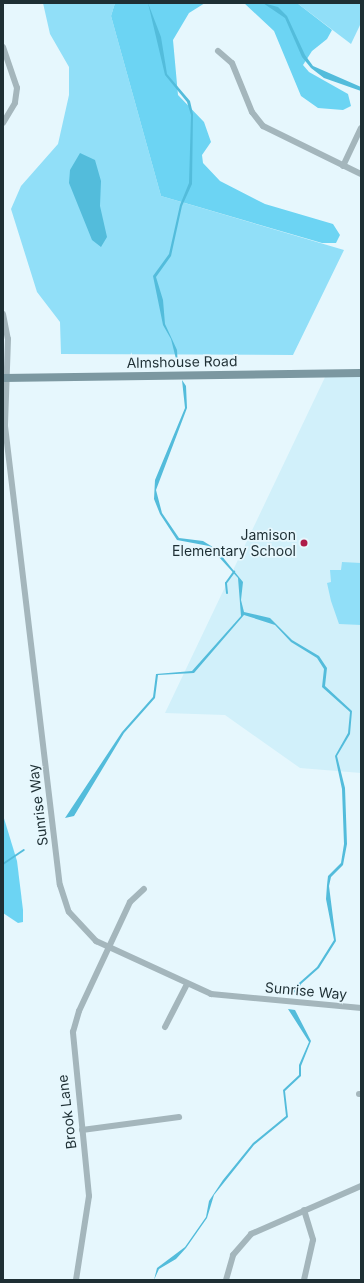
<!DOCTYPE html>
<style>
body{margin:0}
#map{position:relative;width:364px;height:1283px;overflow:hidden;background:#e6f7fd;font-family:Inter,sans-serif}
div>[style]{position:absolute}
.built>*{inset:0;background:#d1f0fa}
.green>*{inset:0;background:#91dff8}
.forest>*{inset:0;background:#6cd4f3}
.water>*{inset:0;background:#53bcdb}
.stream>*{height:2px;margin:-1px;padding:0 1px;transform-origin:1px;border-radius:1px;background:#53bcdb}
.street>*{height:6px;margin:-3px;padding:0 3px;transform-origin:3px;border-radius:3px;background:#a4b6bc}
.secondary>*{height:8px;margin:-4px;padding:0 4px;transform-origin:4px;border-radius:4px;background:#7c98a1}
.dots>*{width:11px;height:11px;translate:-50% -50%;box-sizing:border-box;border:2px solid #e6f7fd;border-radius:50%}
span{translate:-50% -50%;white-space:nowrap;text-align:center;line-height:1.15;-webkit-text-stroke:3.5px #e6f7fd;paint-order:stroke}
.street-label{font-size:14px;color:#1e2f34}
.poi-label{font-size:14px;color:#1e2f34}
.right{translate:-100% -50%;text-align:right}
.frame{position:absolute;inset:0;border:4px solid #1e2f34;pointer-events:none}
</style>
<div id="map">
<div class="built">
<div style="clip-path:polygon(327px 373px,361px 373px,361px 773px,300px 768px,225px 715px,165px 713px)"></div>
</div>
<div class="green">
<div style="clip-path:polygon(43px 3px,115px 3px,111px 16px,161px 196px,344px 250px,293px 355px,61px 354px,60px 322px,37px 292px,11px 209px,21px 186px,58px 144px,69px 95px,69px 67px,50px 34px)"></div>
<div style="clip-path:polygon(297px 3px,361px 3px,361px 23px,351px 44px)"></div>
<div style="clip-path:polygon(342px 562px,361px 563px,361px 625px,339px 624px,331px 601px,327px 583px,331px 582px,330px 570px,341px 570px)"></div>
</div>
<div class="forest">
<div style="clip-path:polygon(115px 3px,205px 3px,189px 13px,173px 40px,178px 95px,204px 122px,211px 142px,202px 155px,203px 163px,220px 181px,265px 204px,333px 224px,340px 235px,336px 243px,322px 243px,161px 196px,111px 16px)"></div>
<div style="clip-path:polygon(244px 3px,297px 3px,332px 30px,327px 39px,312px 51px,303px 65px,309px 72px,348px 94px,351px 106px,343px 110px,318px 108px,301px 96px,274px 31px)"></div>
<div style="clip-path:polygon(3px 815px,17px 861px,23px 910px,23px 922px,18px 923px,3px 913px)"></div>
</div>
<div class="water">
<div style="clip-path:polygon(148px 3px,161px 37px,167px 74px,190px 101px,193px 114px,192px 184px,182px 206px,171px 256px,156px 277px,163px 300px,165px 324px,177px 350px,178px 367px,171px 339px,163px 325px,153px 276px,169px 254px,180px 205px,189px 183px,191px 115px,187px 102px,165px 75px)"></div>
<div style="clip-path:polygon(263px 3px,278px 7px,287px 16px,305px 55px,313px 66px,361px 87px,361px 91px,324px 78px,311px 68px,302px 57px,285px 18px)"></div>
<div style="clip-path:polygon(80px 153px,95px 160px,101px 181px,100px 206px,107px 237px,101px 247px,92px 240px,69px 183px,70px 170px)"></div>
<div style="clip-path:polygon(182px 380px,186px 386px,187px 408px,156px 490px,162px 513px,179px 538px,203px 541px,216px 549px,243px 582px,241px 600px,244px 612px,270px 618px,292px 640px,319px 656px,327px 668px,325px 686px,352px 711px,350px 734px,337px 756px,345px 788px,347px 844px,343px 865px,331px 877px,329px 886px,336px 941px,319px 968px,301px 984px,297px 993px,290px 991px,317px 967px,334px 940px,326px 899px,327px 885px,328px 876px,341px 863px,344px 844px,342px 789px,335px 756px,348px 733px,350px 712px,322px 687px,324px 669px,317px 658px,291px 642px,275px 625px,244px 615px,194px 673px,158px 675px,155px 698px,124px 733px,74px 816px,65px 818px,122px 732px,153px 697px,156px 674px,192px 671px,241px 616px,238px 578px,209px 546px,177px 540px,160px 514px,154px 499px,155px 480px,185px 408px)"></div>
<div style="clip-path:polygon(288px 1009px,295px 1010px,311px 1041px,301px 1066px,301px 1076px,285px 1091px,288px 1117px,254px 1145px,214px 1195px,207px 1218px,186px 1248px,176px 1259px,159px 1269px,154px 1280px,157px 1268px,185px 1247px,206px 1217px,209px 1201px,223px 1180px,253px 1143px,286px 1116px,283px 1090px,299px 1075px,299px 1065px,309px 1042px)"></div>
</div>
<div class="stream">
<div style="left:227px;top:593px;width:10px;rotate:-96deg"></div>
<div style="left:226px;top:583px;width:14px;rotate:-54deg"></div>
<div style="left:3px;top:864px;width:25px;rotate:-34deg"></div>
</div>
<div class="street">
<div style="left:3px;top:47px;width:43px;rotate:71.1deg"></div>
<div style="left:17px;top:88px;width:15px;rotate:98deg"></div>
<div style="left:15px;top:103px;width:23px;rotate:121deg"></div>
<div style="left:218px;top:51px;width:18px;rotate:41deg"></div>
<div style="left:232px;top:63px;width:53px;rotate:67.8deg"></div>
<div style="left:252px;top:112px;width:18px;rotate:52deg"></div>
<div style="left:263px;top:126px;width:109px;rotate:26.1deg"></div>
<div style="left:343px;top:166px;width:42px;rotate:-64.7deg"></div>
<div style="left:3px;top:314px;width:25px;rotate:79deg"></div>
<div style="left:8px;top:339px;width:87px;rotate:92deg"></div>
<div style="left:5px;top:426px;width:462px;rotate:83.2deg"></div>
<div style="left:60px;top:885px;width:28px;rotate:72deg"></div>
<div style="left:69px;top:912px;width:40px;rotate:47deg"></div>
<div style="left:96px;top:941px;width:127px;rotate:24.7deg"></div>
<div style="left:211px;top:994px;width:151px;rotate:5.3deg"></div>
<div style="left:165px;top:1027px;width:48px;rotate:-62.9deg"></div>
<div style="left:359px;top:1094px;width:2px"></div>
<div style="left:82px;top:1130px;width:98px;rotate:-7.6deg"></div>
<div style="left:304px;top:1210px;width:31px;rotate:73deg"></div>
<div style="left:313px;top:1240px;width:41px;rotate:102.7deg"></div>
<div style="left:76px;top:1280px;width:85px;rotate:-81.2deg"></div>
<div style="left:89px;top:1196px;width:165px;rotate:-95.6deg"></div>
<div style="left:73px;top:1032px;width:22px;rotate:-74deg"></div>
<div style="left:79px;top:1011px;width:120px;rotate:-64.9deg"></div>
<div style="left:130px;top:902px;width:19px;rotate:-43deg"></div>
<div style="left:226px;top:1280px;width:26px;rotate:-74deg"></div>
<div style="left:233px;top:1255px;width:28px;rotate:-49deg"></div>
<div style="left:251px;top:1234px;width:120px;rotate:-23.6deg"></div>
</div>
<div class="secondary">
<div style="left:3px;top:378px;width:358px;rotate:-0.8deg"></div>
</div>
<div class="dots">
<div style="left:304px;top:543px;background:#ae1c49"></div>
</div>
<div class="street-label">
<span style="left:182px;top:362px;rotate:-1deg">Almshouse Road</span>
<span style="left:38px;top:805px;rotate:-97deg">Sunrise Way</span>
<span style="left:306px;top:991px;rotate:5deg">Sunrise Way</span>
<span style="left:67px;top:1112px;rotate:-97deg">Brook Lane</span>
</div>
<div class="poi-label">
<span class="right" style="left:296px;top:543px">Jamison<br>Elementary School</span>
</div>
<div class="frame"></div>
</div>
